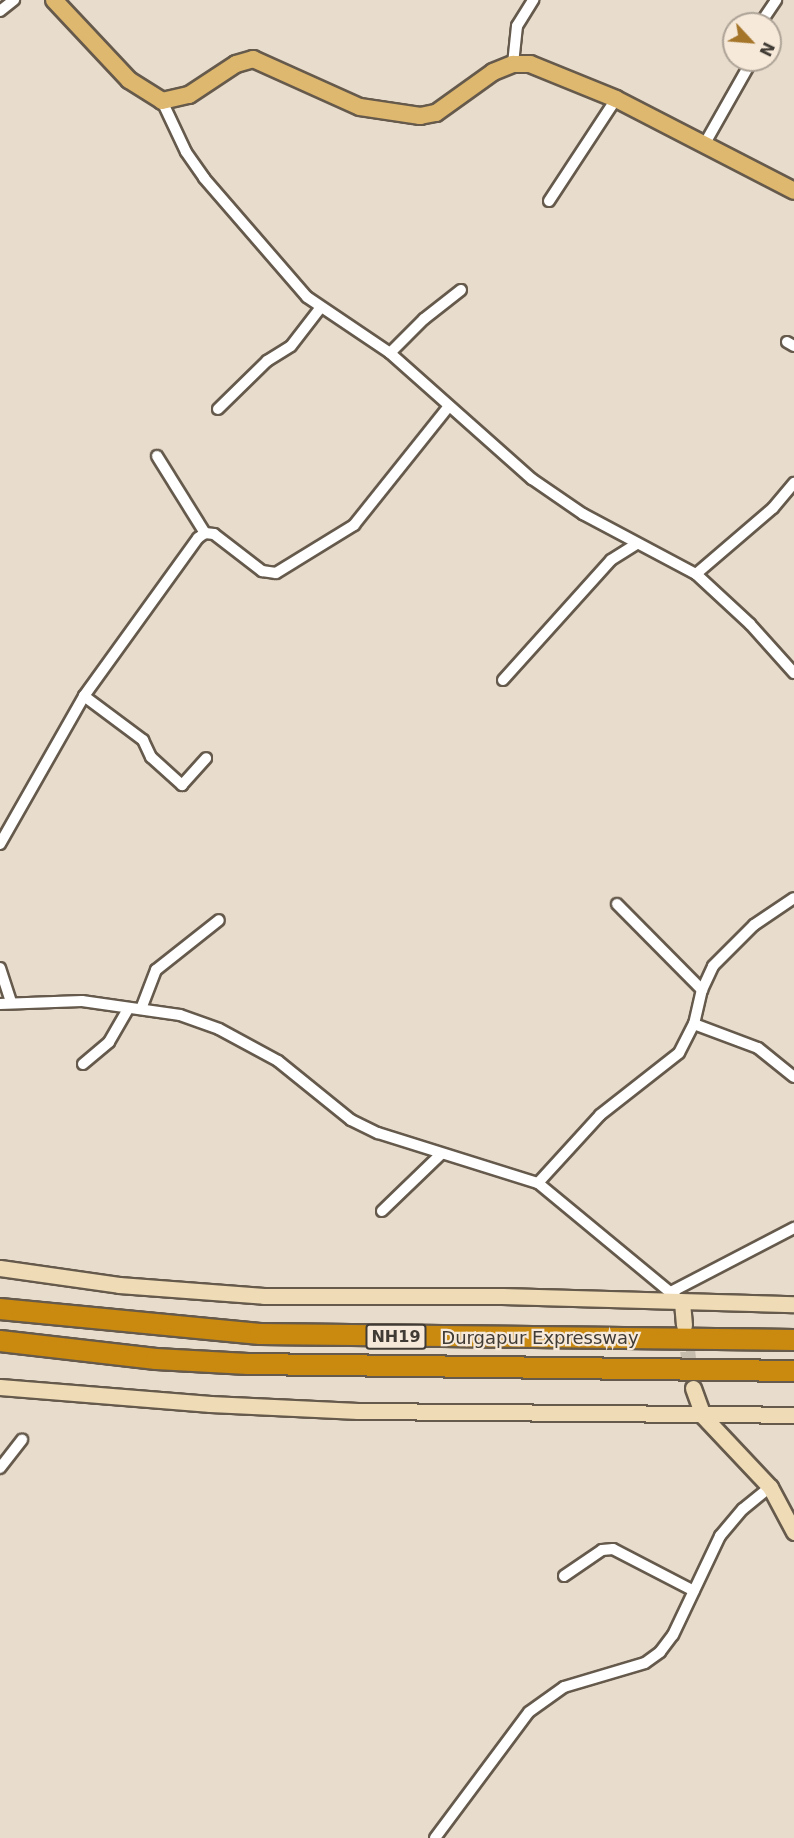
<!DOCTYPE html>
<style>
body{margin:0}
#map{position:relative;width:794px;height:1838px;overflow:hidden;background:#e8dccc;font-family:"DejaVu Sans",sans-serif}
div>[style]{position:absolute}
.secondary-tunnel>*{height:15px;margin-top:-7.5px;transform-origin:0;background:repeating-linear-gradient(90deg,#c6bcae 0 15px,transparent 0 23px)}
.roads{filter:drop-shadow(2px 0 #655a4c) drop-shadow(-2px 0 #655a4c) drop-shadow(0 2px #655a4c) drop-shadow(0 -2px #655a4c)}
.street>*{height:10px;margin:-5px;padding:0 5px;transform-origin:5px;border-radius:5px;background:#fff}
.secondary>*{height:15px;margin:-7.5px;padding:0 7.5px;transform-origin:7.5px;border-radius:7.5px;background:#efdcb7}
.primary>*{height:16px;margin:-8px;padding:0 8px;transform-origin:8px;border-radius:8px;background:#dfb86f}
.highway>*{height:20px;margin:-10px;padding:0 10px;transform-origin:10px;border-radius:10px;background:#ca890f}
span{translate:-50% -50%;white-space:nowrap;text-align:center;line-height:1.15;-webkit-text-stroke:4.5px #f6e9d9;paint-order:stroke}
.shield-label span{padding:2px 4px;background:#f6e9d9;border:2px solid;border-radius:4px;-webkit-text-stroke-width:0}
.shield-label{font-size:16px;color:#403b35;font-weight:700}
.street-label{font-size:18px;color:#403b35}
.north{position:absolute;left:722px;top:12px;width:60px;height:60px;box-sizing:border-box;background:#f6e9d9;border:2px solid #ada397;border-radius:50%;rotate:116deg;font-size:16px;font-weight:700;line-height:24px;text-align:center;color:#403b35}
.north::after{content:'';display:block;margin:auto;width:21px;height:27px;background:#a5752a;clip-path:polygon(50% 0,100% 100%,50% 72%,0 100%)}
</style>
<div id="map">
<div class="secondary-tunnel">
<div style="left:685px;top:1328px;width:51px;rotate:83.3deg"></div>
</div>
<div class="roads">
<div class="street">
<div style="left:0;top:11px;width:18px;rotate:-38deg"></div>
<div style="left:760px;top:24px;width:29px;rotate:-56deg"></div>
<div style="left:513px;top:64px;width:38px;rotate:-84deg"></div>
<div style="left:517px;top:26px;width:31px;rotate:-58deg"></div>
<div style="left:162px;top:101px;width:56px;rotate:64.8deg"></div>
<div style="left:186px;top:152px;width:32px;rotate:55deg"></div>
<div style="left:204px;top:178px;width:157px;rotate:49.1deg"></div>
<div style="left:307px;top:297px;width:100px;rotate:34deg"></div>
<div style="left:390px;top:353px;width:190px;rotate:41.6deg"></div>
<div style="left:532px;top:479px;width:62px;rotate:34.5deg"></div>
<div style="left:583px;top:514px;width:128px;rotate:28deg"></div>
<div style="left:696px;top:574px;width:74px;rotate:42.8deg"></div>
<div style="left:750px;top:624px;width:66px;rotate:48.1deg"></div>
<div style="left:704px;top:145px;width:98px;rotate:-60.5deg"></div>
<div style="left:549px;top:201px;width:122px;rotate:-56.7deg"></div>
<div style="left:787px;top:342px;width:8px;rotate:30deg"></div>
<div style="left:390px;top:353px;width:48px;rotate:-45deg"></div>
<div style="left:424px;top:319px;width:47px;rotate:-38.1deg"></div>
<div style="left:218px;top:409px;width:69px;rotate:-44.4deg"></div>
<div style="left:267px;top:361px;width:28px;rotate:-32deg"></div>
<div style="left:291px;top:346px;width:49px;rotate:-52.4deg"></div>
<div style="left:157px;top:456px;width:91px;rotate:58.1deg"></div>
<div style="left:696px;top:574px;width:101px;rotate:-40.6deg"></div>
<div style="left:773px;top:508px;width:33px;rotate:-50deg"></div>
<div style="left:503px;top:680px;width:161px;rotate:-48deg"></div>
<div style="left:611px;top:560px;width:31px;rotate:-32deg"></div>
<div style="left:84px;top:696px;width:74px;rotate:36.7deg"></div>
<div style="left:143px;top:740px;width:19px;rotate:65deg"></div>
<div style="left:151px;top:757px;width:42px;rotate:42.1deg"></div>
<div style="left:182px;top:785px;width:36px;rotate:-48deg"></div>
<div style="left:0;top:844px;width:170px;rotate:-60.4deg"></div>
<div style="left:84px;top:696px;width:195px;rotate:-54.2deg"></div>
<div style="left:198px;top:538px;width:9px;rotate:-36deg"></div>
<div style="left:205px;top:533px;width:9px;rotate:6deg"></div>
<div style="left:214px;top:534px;width:61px;rotate:37.6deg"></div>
<div style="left:262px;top:571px;width:14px;rotate:8deg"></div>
<div style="left:276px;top:573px;width:92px;rotate:-31.6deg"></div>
<div style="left:354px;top:525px;width:152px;rotate:-51.4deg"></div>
<div style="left:617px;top:904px;width:121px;rotate:45.3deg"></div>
<div style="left:0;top:968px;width:35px;rotate:72deg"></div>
<div style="left:0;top:1004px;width:82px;rotate:-2.1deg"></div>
<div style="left:82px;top:1001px;width:99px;rotate:8.1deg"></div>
<div style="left:180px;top:1015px;width:41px;rotate:19.7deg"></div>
<div style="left:219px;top:1029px;width:67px;rotate:28.5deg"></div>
<div style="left:278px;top:1061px;width:94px;rotate:38.9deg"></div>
<div style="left:351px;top:1120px;width:30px;rotate:26deg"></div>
<div style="left:378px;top:1133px;width:168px;rotate:17.4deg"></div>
<div style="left:538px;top:1183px;width:187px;rotate:39.6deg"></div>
<div style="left:141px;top:1009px;width:42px;rotate:-69deg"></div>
<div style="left:156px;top:970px;width:80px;rotate:-38.4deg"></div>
<div style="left:694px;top:1024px;width:68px;rotate:20.6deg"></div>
<div style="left:758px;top:1048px;width:46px;rotate:38.9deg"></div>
<div style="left:83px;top:1064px;width:34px;rotate:-40deg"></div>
<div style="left:109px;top:1042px;width:39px;rotate:-60deg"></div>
<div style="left:538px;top:1183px;width:92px;rotate:-47.6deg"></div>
<div style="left:600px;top:1115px;width:100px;rotate:-38.1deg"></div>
<div style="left:679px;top:1053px;width:33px;rotate:-63deg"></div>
<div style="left:694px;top:1024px;width:35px;rotate:-77deg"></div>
<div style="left:702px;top:990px;width:26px;rotate:-65deg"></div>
<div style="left:713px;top:966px;width:58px;rotate:-45deg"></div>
<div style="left:754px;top:925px;width:48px;rotate:-34deg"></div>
<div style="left:382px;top:1211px;width:82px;rotate:-44deg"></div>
<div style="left:671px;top:1292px;width:139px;rotate:-27.5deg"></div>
<div style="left:0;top:1468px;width:36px;rotate:-52deg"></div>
<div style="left:564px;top:1576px;width:46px;rotate:-34.4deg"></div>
<div style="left:602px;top:1550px;width:11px;rotate:-5deg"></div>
<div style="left:613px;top:1549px;width:91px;rotate:27.4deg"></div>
<div style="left:435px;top:1838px;width:157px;rotate:-53.3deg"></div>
<div style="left:529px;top:1712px;width:43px;rotate:-35.5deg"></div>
<div style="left:564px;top:1687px;width:84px;rotate:-16.5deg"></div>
<div style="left:645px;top:1663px;width:19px;rotate:-36deg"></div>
<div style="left:660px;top:1652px;width:21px;rotate:-53deg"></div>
<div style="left:673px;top:1635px;width:110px;rotate:-64.6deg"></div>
<div style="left:720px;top:1536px;width:35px;rotate:-50deg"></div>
<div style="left:743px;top:1509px;width:35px;rotate:-39deg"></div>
</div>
<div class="secondary">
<div style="left:0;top:1268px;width:120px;rotate:8.1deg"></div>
<div style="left:119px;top:1285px;width:145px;rotate:4.3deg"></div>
<div style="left:264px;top:1296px;width:238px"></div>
<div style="left:502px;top:1296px;width:292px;rotate:1.6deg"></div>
<div style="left:682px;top:1302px;width:23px;rotate:85deg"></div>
<div style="left:0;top:1387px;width:211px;rotate:4.6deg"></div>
<div style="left:210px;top:1404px;width:148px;rotate:2.7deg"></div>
<div style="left:358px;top:1411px;width:436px;rotate:0.5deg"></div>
<div style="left:693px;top:1388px;width:30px;rotate:70deg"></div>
<div style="left:703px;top:1416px;width:98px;rotate:46.7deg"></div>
<div style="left:770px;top:1487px;width:51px;rotate:61.9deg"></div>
</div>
<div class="primary">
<div style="left:54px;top:0;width:110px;rotate:46.8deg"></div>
<div style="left:129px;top:80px;width:39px;rotate:32deg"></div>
<div style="left:162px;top:101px;width:28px;rotate:-13deg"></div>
<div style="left:189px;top:95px;width:56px;rotate:-33.4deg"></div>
<div style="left:236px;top:64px;width:18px;rotate:-16deg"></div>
<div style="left:253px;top:59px;width:117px;rotate:24.2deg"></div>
<div style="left:360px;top:107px;width:61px;rotate:8.5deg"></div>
<div style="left:420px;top:116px;width:16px;rotate:-11deg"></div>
<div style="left:436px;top:113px;width:70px;rotate:-35.7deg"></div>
<div style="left:493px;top:72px;width:22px;rotate:-22deg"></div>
<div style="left:513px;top:64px;width:17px"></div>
<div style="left:530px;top:64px;width:93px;rotate:22.1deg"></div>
<div style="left:616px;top:99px;width:200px;rotate:27.3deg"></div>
</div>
<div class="highway">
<div style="left:0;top:1309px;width:261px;rotate:5.5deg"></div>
<div style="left:260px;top:1334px;width:534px;rotate:0.64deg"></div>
<div style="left:0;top:1341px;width:157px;rotate:6.6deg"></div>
<div style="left:156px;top:1359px;width:92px;rotate:3.1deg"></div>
<div style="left:248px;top:1364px;width:546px;rotate:0.73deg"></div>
</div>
</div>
<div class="shield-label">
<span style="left:396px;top:1337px">NH19</span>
</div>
<div class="street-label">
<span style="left:540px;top:1338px">Durgapur Expressway</span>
</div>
<div class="north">N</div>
</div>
